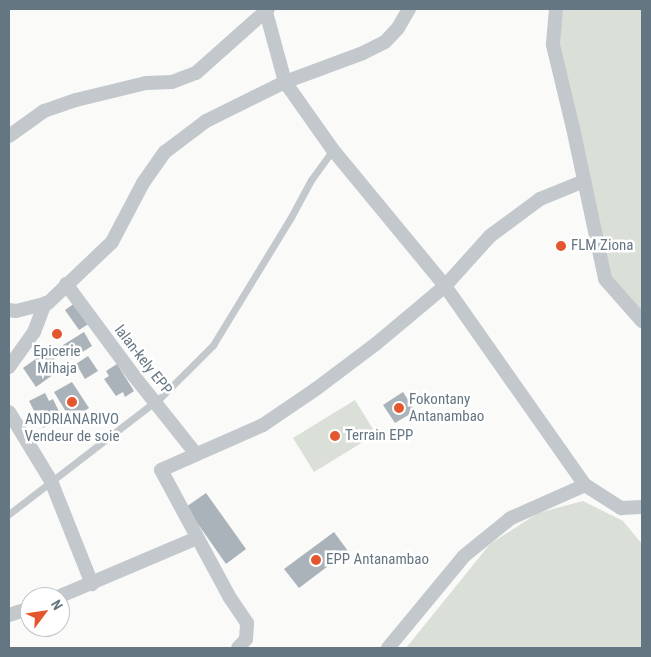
<!DOCTYPE html>
<style>
body{margin:0}
#map{position:relative;width:651px;height:657px;overflow:hidden;background:#fafaf8;font-family:"Roboto Condensed",sans-serif}
div>[style]{position:absolute}
.green>*{inset:0;background:#dadfd7}
.building>*{inset:0;background:#aab3b9}
.lane>*{height:7px;margin:-3.5px;padding:0 3.5px;transform-origin:3.5px;border-radius:3.5px;background:#c3c8cc}
.street>*{height:14px;margin:-7px;padding:0 7px;transform-origin:7px;border-radius:7px;background:#c3c8cc}
.dots>*{width:14px;height:14px;translate:-50% -50%;box-sizing:border-box;border:2px solid #fff;border-radius:50%}
span{translate:-50% -50%;white-space:nowrap;text-align:center;line-height:1.15;-webkit-text-stroke:5px #fff;paint-order:stroke}
.poi-label{font-size:15px;color:#657683}
.left{translate:0 -50%;text-align:left}
.street-label{font-size:15px;color:#657683}
.frame{position:absolute;inset:0;border:10px solid #657683;pointer-events:none}
.north{position:absolute;left:20px;top:587px;width:50px;height:50px;box-sizing:border-box;background:#fff;border:1px solid #c1c8cd;border-radius:50%;rotate:59deg;font-size:14px;font-weight:700;line-height:20px;text-align:center;color:#657683}
.north::after{content:'';display:block;margin:auto;width:18px;height:22px;background:#e4572e;clip-path:polygon(50% 0,100% 100%,50% 72%,0 100%)}
</style>
<div id="map">
<div class="green">
<div style="clip-path:polygon(556px 9px,642px 9px,642px 321px,605px 279px,553px 45px)"></div>
<div style="clip-path:polygon(355px 400px,376px 434px,314px 472px,293px 438px)"></div>
<div style="clip-path:polygon(583px 501px,623px 521px,642px 544px,642px 648px,406px 648px,490px 544px,538px 513px)"></div>
</div>
<div class="building">
<div style="clip-path:polygon(75px 303px,90px 323px,79px 330px,65px 310px)"></div>
<div style="clip-path:polygon(84px 332px,92px 346px,71px 359px,63px 345px)"></div>
<div style="clip-path:polygon(48px 350px,61px 369px,36px 387px,23px 368px)"></div>
<div style="clip-path:polygon(88px 356px,98px 371px,85px 379px,76px 364px)"></div>
<div style="clip-path:polygon(117px 364px,134px 391px,125px 397px,123px 392px,116px 396px,104px 379px,109px 376px,106px 371px)"></div>
<div style="clip-path:polygon(72px 382px,89px 408px,71px 420px,54px 392px)"></div>
<div style="clip-path:polygon(403px 392px,415px 411px,395px 423px,383px 405px)"></div>
<div style="clip-path:polygon(45px 393px,49px 401px,53px 399px,62px 418px,43px 428px,29px 401px)"></div>
<div style="clip-path:polygon(206px 493px,246px 549px,226px 564px,186px 507px)"></div>
<div style="clip-path:polygon(334px 532px,348px 551px,299px 588px,284px 569px)"></div>
</div>
<div class="lane">
<div style="left:9px;top:514px;width:192px;rotate:-37.6deg"></div>
<div style="left:161px;top:397px;width:74px;rotate:-45deg"></div>
<div style="left:213px;top:345px;width:148px;rotate:-58.6deg"></div>
<div style="left:290px;top:219px;width:44px;rotate:-61.7deg"></div>
<div style="left:311px;top:180px;width:37px;rotate:-54deg"></div>
</div>
<div class="street">
<div style="left:556px;top:9px;width:36px;rotate:95deg"></div>
<div style="left:553px;top:45px;width:85px;rotate:76.5deg"></div>
<div style="left:573px;top:128px;width:154px;rotate:78deg"></div>
<div style="left:605px;top:279px;width:56px;rotate:48.6deg"></div>
<div style="left:266px;top:12px;width:73px;rotate:74.8deg"></div>
<div style="left:285px;top:82px;width:83px;rotate:54.8deg"></div>
<div style="left:333px;top:150px;width:176px;rotate:50.5deg"></div>
<div style="left:445px;top:286px;width:243px;rotate:54.9deg"></div>
<div style="left:9px;top:136px;width:43px;rotate:-35.5deg"></div>
<div style="left:44px;top:111px;width:34px;rotate:-19deg"></div>
<div style="left:76px;top:100px;width:72px;rotate:-13.7deg"></div>
<div style="left:146px;top:83px;width:26px;rotate:-2deg"></div>
<div style="left:172px;top:82px;width:26px;rotate:-21deg"></div>
<div style="left:196px;top:73px;width:96px;rotate:-41.6deg"></div>
<div style="left:66px;top:284px;width:114px;rotate:53.5deg"></div>
<div style="left:134px;top:376px;width:100px;rotate:51.5deg"></div>
<div style="left:9px;top:310px;width:7px;rotate:8deg"></div>
<div style="left:16px;top:311px;width:33px;rotate:-14deg"></div>
<div style="left:48px;top:303px;width:88px;rotate:-43.6deg"></div>
<div style="left:112px;top:242px;width:67px;rotate:-62.3deg"></div>
<div style="left:143px;top:183px;width:38px;rotate:-55deg"></div>
<div style="left:165px;top:152px;width:51px;rotate:-37.1deg"></div>
<div style="left:206px;top:121px;width:88px;rotate:-26.3deg"></div>
<div style="left:285px;top:82px;width:83px;rotate:-20.4deg"></div>
<div style="left:363px;top:53px;width:25px;rotate:-27deg"></div>
<div style="left:385px;top:42px;width:19px;rotate:-47deg"></div>
<div style="left:398px;top:28px;width:22px;rotate:-60deg"></div>
<div style="left:9px;top:367px;width:43px;rotate:-54.5deg"></div>
<div style="left:34px;top:332px;width:31px;rotate:-69deg"></div>
<div style="left:9px;top:412px;width:81px;rotate:58.7deg"></div>
<div style="left:51px;top:481px;width:111px;rotate:68.3deg"></div>
<div style="left:58px;top:597px;width:151px;rotate:-23deg"></div>
<div style="left:9px;top:615px;width:22px;rotate:-18deg"></div>
<div style="left:238px;top:648px;width:12px;rotate:-48deg"></div>
<div style="left:246px;top:639px;width:16px;rotate:-86deg"></div>
<div style="left:247px;top:623px;width:30px;rotate:-124deg"></div>
<div style="left:230px;top:598px;width:145px;rotate:-118.3deg"></div>
<div style="left:161px;top:470px;width:111px;rotate:-23.8deg"></div>
<div style="left:263px;top:425px;width:64px;rotate:-34.2deg"></div>
<div style="left:316px;top:389px;width:76px;rotate:-37deg"></div>
<div style="left:377px;top:343px;width:89px;rotate:-40deg"></div>
<div style="left:445px;top:286px;width:67px;rotate:-48deg"></div>
<div style="left:490px;top:236px;width:62px;rotate:-36.5deg"></div>
<div style="left:540px;top:199px;width:48px;rotate:-22.2deg"></div>
<div style="left:388px;top:648px;width:119px;rotate:-50.4deg"></div>
<div style="left:464px;top:556px;width:60px;rotate:-39deg"></div>
<div style="left:511px;top:518px;width:81px;rotate:-24deg"></div>
<div style="left:585px;top:485px;width:43px;rotate:32.6deg"></div>
<div style="left:621px;top:508px;width:21px;rotate:-3deg"></div>
</div>
<div class="dots">
<div style="left:561px;top:246px;background:#e4572e"></div>
<div style="left:57px;top:334px;background:#e4572e"></div>
<div style="left:72px;top:402px;background:#e4572e"></div>
<div style="left:399px;top:408px;background:#e4572e"></div>
<div style="left:335px;top:436px;background:#e4572e"></div>
<div style="left:316px;top:560px;background:#e4572e"></div>
</div>
<div class="poi-label">
<span class="left" style="left:571px;top:246px">FLM Ziona</span>
<span style="left:57px;top:360px">Epicerie<br>Mihaja</span>
<span class="left" style="left:409px;top:408px">Fokontany<br>Antanambao</span>
<span style="left:72px;top:428px">ANDRIANARIVO<br>Vendeur de soie</span>
<span class="left" style="left:345px;top:436px">Terrain EPP</span>
<span class="left" style="left:326px;top:560px">EPP Antanambao</span>
</div>
<div class="street-label">
<span style="left:143px;top:360px;rotate:52deg">lalan-kely EPP</span>
</div>
<div class="frame"></div>
<div class="north">N</div>
</div>
